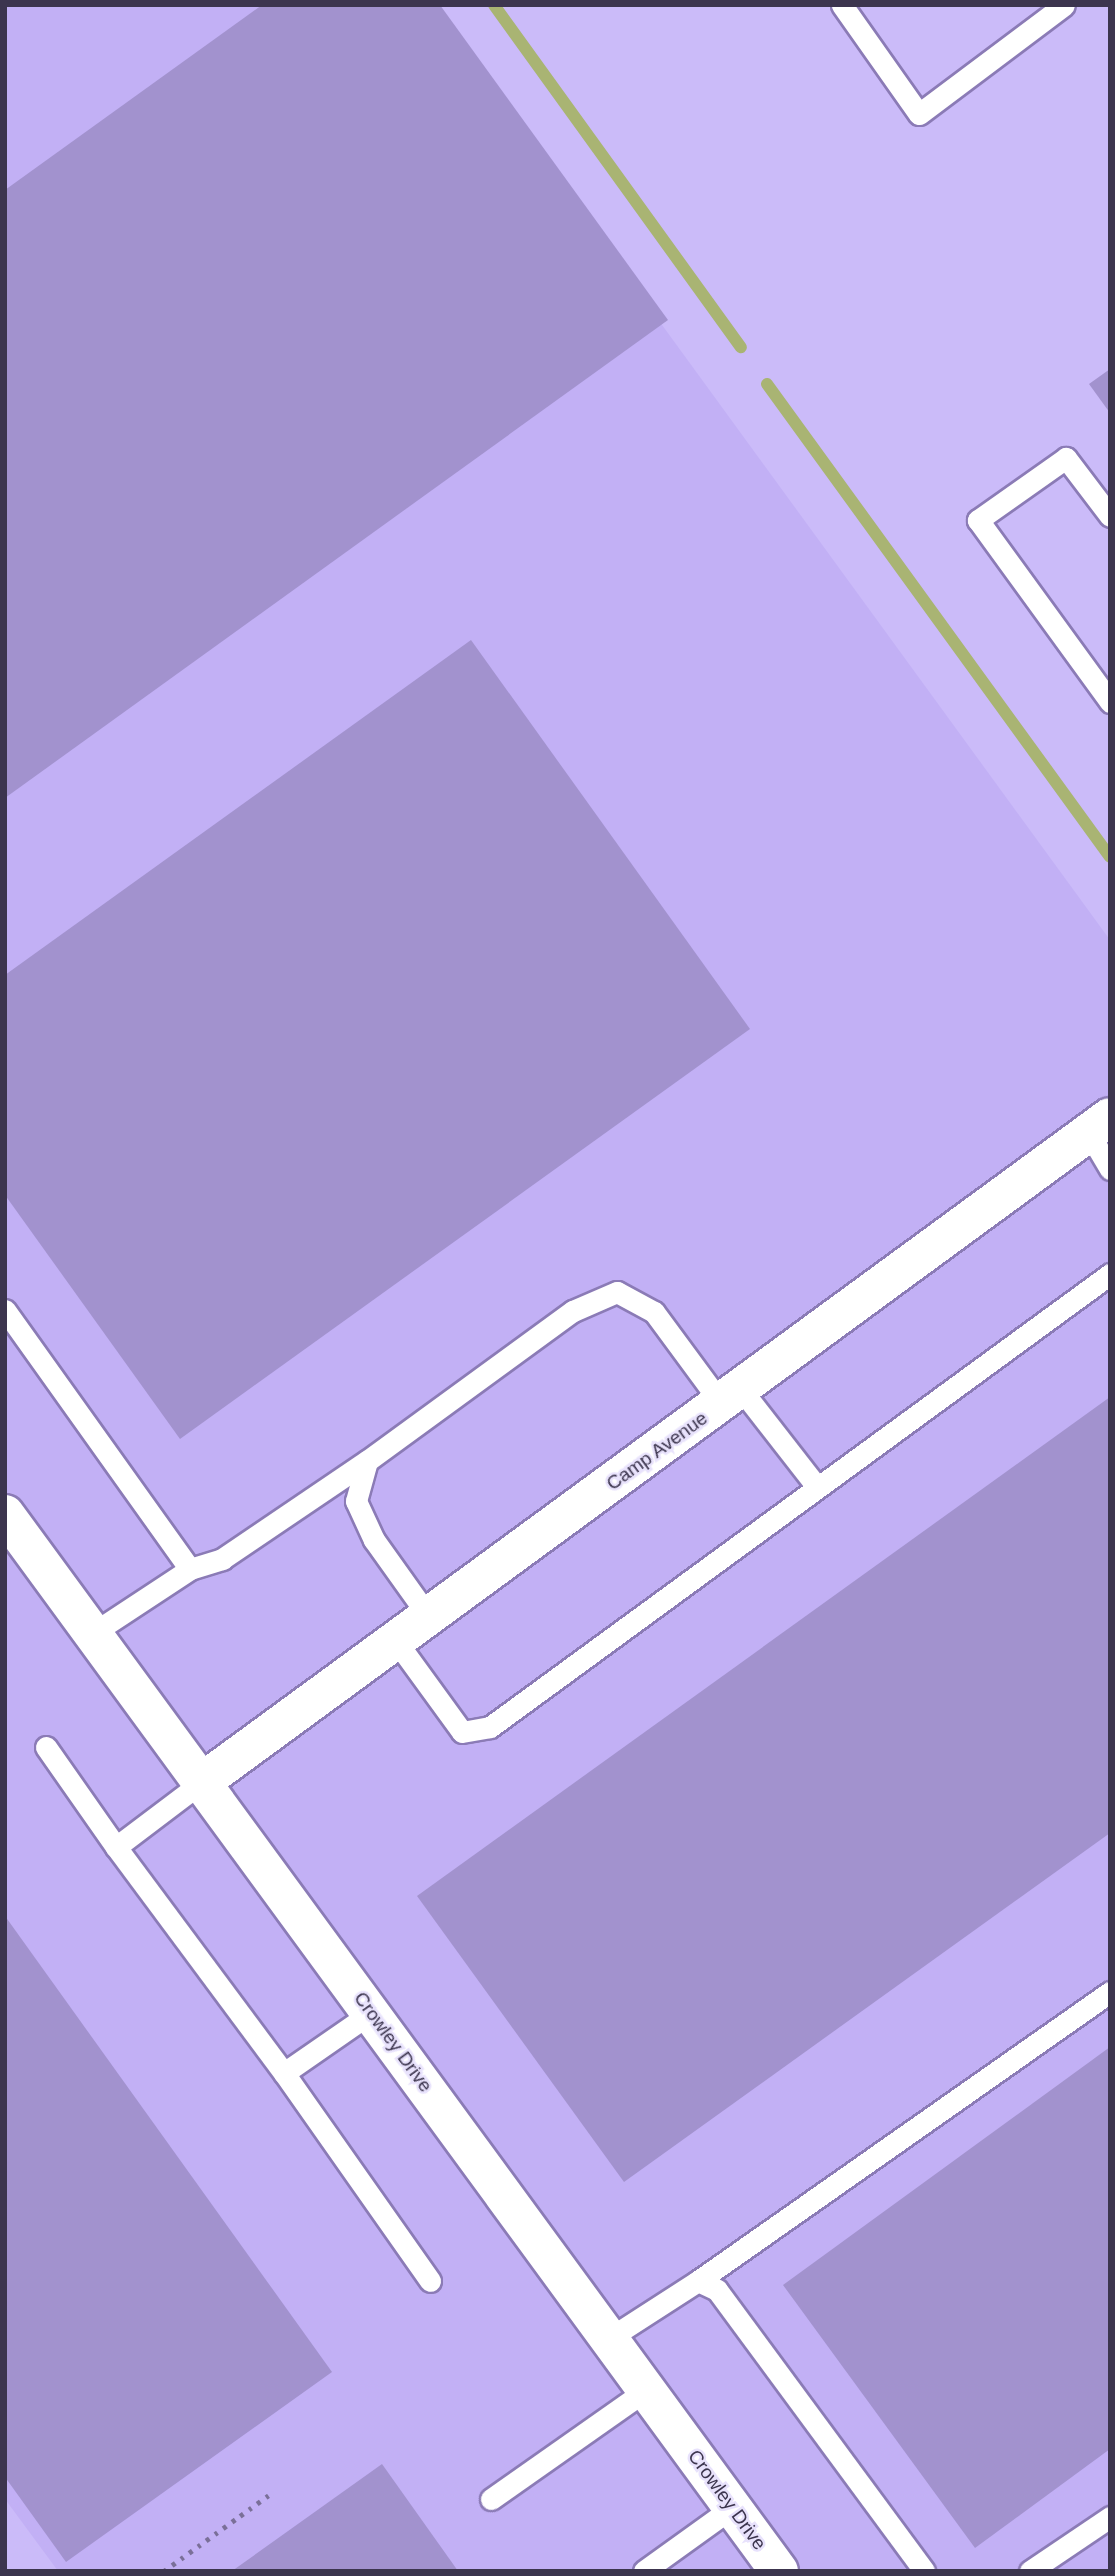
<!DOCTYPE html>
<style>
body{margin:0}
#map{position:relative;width:1115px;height:2576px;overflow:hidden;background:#cbbbf9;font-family:Helvetica,sans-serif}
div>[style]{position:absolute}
.built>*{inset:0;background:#c2b0f5}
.stream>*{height:12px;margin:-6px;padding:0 6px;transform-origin:6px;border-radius:6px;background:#a9b473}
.building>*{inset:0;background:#a292ce}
.roads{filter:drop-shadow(2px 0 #8b7bb6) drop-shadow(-2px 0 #8b7bb6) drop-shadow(0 2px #8b7bb6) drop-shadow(0 -2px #8b7bb6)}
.lane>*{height:21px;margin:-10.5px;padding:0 10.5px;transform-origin:10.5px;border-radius:10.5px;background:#fff}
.street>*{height:38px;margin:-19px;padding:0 19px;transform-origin:19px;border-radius:19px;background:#fff}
.rail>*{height:5px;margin-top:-2.5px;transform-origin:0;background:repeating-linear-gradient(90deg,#7a6f98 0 3.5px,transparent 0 10.5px)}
span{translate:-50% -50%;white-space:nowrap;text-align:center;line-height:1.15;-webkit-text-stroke:5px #e8e2fc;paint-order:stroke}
.street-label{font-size:19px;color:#3c354e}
.frame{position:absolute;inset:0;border:7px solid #3c354e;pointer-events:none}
</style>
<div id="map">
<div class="built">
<div style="clip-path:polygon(5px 5px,429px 5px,1110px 940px,1110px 2571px,58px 2571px,5px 2499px)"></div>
</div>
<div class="stream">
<div style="left:494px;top:5px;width:422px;rotate:54.2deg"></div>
<div style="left:767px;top:384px;width:584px;rotate:54.05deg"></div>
</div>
<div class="building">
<div style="clip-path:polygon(262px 5px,440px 5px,668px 320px,5px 798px,5px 190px)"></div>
<div style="clip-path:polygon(1110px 369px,1110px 413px,1089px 384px)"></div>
<div style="clip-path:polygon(471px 640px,750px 1029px,180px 1439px,5px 1195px,5px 975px)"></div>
<div style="clip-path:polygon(1110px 1397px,1110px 1833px,624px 2182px,417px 1896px)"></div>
<div style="clip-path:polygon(5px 1916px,332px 2372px,66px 2562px,5px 2477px)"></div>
<div style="clip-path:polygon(1110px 2047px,1110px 2449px,975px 2548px,783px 2285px)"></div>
<div style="clip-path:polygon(382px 2464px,458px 2571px,232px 2571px)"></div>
</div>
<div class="roads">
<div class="lane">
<div style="left:842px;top:5px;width:133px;rotate:54.8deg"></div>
<div style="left:919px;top:114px;width:181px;rotate:-36.9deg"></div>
<div style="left:1110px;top:516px;width:73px;rotate:-127.2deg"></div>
<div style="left:1066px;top:458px;width:108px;rotate:144.8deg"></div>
<div style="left:978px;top:520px;width:225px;rotate:54deg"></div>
<div style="left:1088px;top:1132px;width:43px;rotate:59.3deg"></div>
<div style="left:5px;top:1310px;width:318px;rotate:54.5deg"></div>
<div style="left:740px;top:1388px;width:125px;rotate:52.1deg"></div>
<div style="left:429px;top:1617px;width:95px;rotate:-125.5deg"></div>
<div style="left:374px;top:1540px;width:43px;rotate:-114.8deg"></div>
<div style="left:356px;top:1501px;width:41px;rotate:-74.6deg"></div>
<div style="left:367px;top:1461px;width:255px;rotate:-36.1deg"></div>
<div style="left:573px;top:1311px;width:48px;rotate:-23.4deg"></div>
<div style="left:617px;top:1292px;width:42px;rotate:28.4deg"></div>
<div style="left:654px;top:1312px;width:113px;rotate:53.6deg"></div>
<div style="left:93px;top:1633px;width:116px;rotate:-33.4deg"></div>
<div style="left:190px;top:1569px;width:34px;rotate:-17deg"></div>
<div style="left:222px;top:1559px;width:175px;rotate:-34.1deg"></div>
<div style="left:396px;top:1641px;width:112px;rotate:54deg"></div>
<div style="left:462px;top:1732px;width:28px;rotate:-10deg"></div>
<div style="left:490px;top:1727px;width:768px;rotate:-36.15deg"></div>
<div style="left:46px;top:1747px;width:122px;rotate:55deg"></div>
<div style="left:202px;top:1782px;width:108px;rotate:142.9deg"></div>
<div style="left:116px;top:1847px;width:282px;rotate:53.4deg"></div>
<div style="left:284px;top:2073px;width:107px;rotate:-34.7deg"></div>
<div style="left:284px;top:2073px;width:254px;rotate:54.9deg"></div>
<div style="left:698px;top:2281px;width:503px;rotate:-35.05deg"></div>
<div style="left:608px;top:2339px;width:107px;rotate:-32.8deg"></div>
<div style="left:698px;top:2281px;width:21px;rotate:25deg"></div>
<div style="left:717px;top:2290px;width:349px;rotate:53.6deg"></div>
<div style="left:491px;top:2499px;width:189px;rotate:-35.1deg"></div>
<div style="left:644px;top:2571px;width:110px;rotate:-35.7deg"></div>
<div style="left:1030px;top:2571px;width:97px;rotate:-34deg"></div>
</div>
<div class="street">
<div style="left:5px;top:1514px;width:1310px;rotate:53.79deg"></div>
<div style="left:202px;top:1782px;width:1125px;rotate:-36.22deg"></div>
</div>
</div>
<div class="rail">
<div style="left:164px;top:2571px;width:130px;rotate:-35.9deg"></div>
</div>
<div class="street-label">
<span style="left:657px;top:1451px;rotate:-36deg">Camp Avenue</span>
<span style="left:393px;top:2042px;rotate:54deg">Crowley Drive</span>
<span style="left:727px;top:2500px;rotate:54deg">Crowley Drive</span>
</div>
<div class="frame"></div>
</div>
